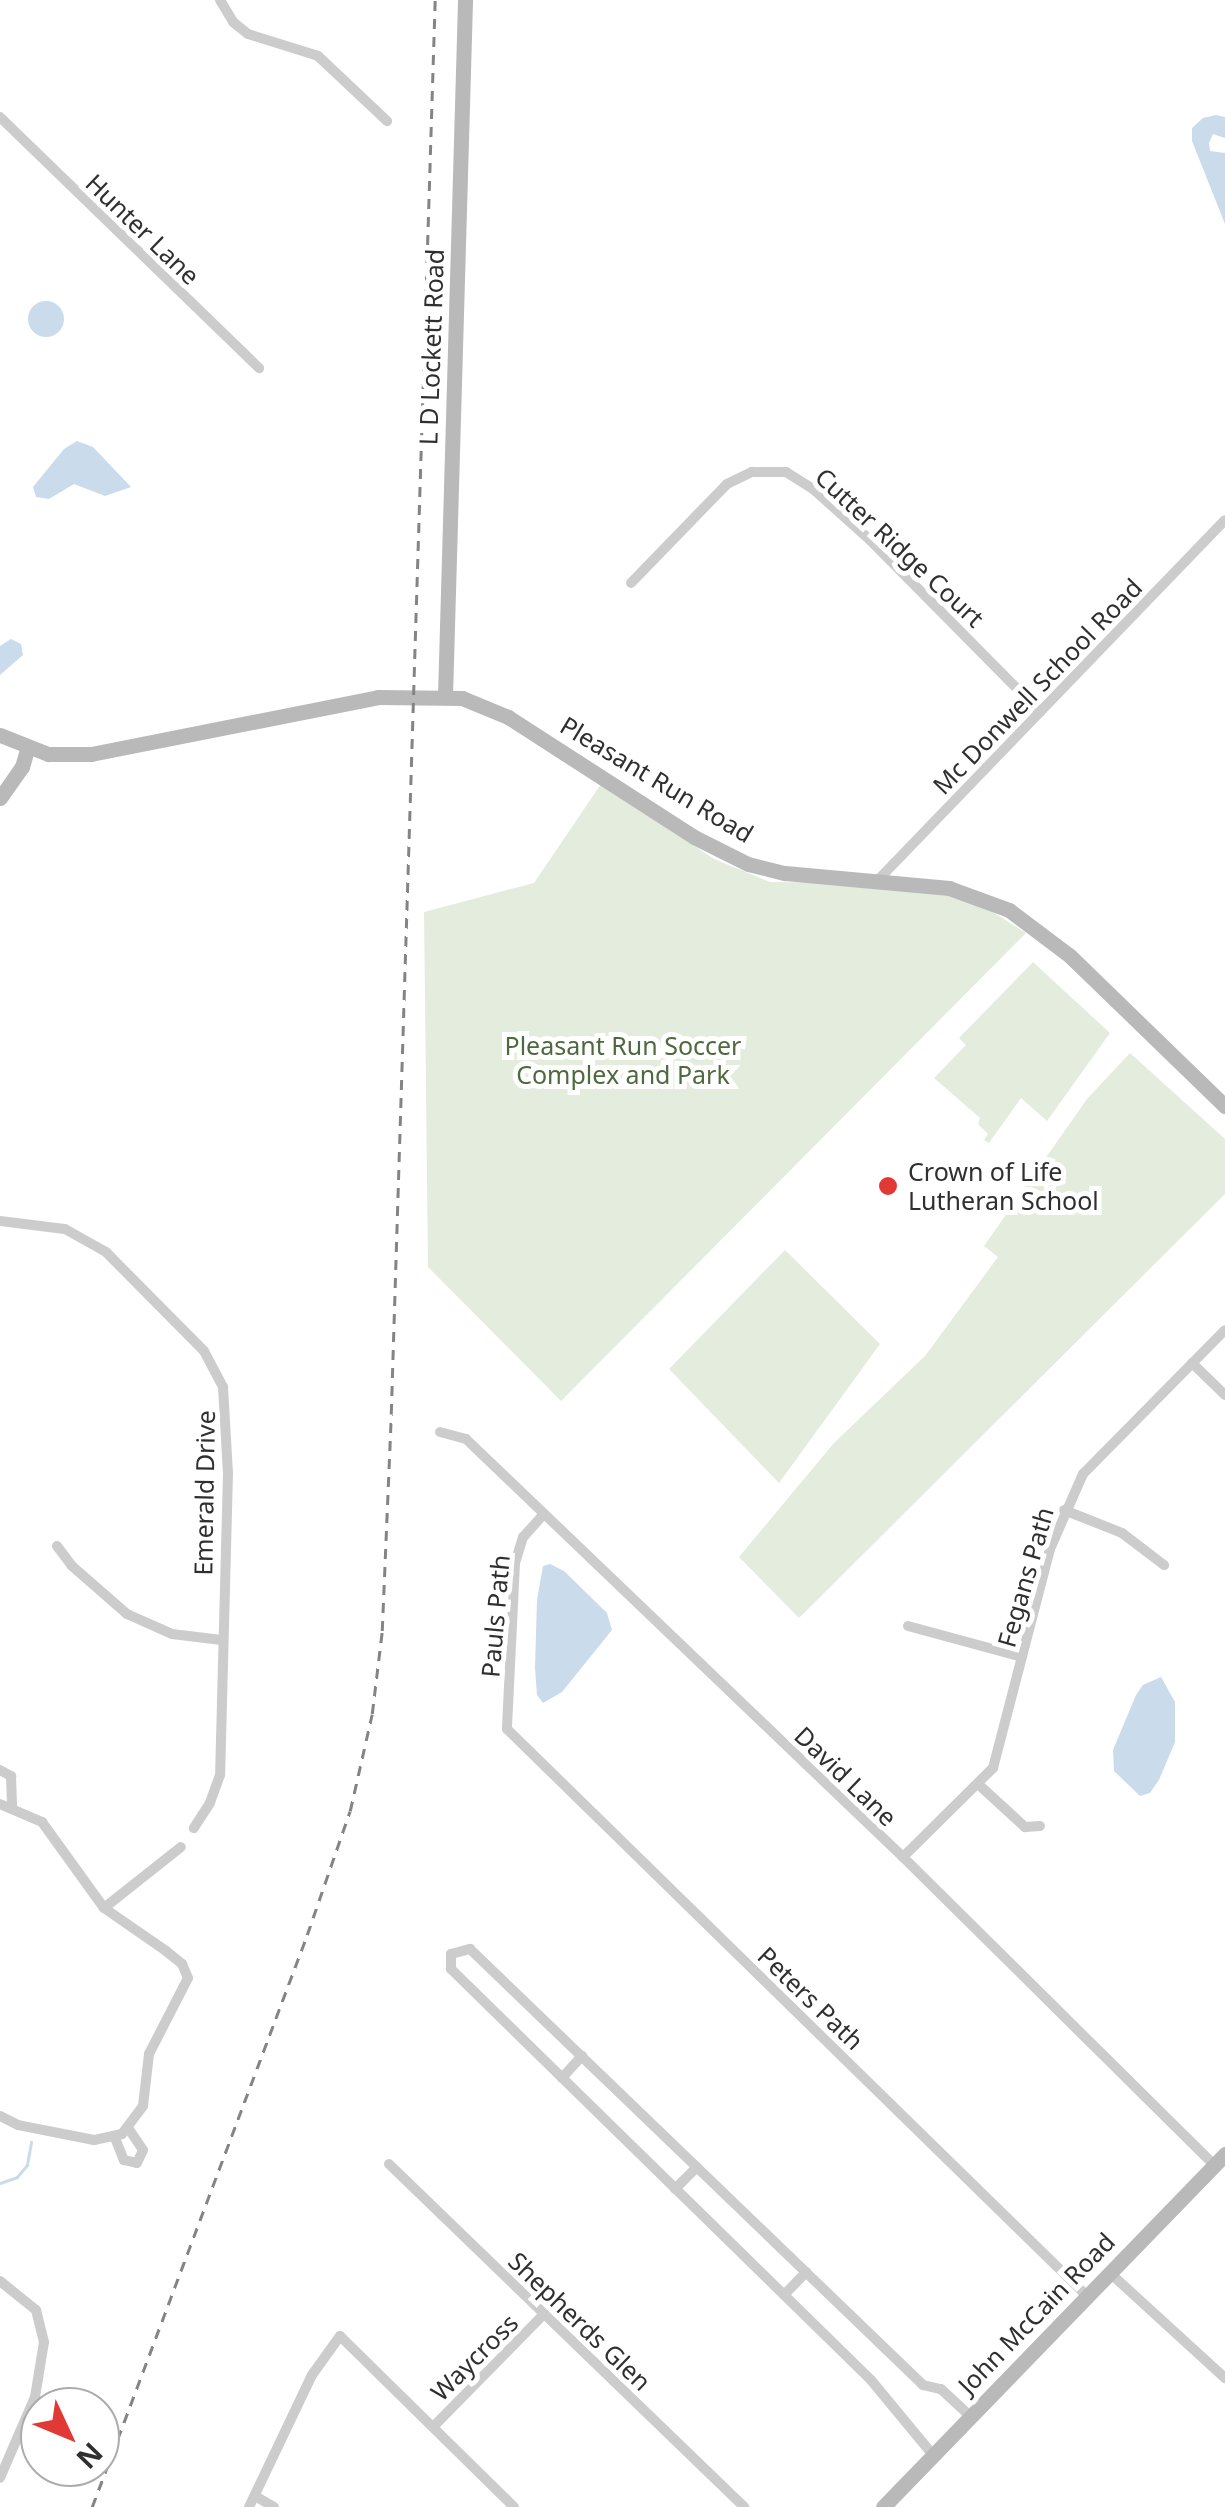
<!DOCTYPE html>
<style>
body{margin:0}
#map{position:relative;width:1225px;height:2507px;overflow:hidden;background:#fff;font-family:"Noto Sans",sans-serif}
div>[style]{position:absolute}
.green>*{inset:0;background:#e3ecdd}
.water>*{inset:0;background:#cadbeb}
.round{border-radius:50%}
.stream>*{height:2.5px;margin:-1.25px;padding:0 1.25px;transform-origin:1.25px;border-radius:1.25px;background:#cadbeb}
.street>*{height:10px;margin:-5px;padding:0 5px;transform-origin:5px;border-radius:5px;background:#ccc}
.secondary>*{height:15px;margin:-7.5px;padding:0 7.5px;transform-origin:7.5px;border-radius:7.5px;background:#b9b9b9}
.rail>*{height:2.5px;margin-top:-1.25px;transform-origin:0;background:repeating-linear-gradient(90deg,#848484 0 10px,transparent 0 18px)}
.dots>*{width:28px;height:28px;translate:-50% -50%;box-sizing:border-box;border:5px solid #fff;border-radius:50%}
span{translate:-50% -50%;white-space:nowrap;text-align:center;line-height:1.15;-webkit-text-stroke:10px #fff;paint-order:stroke}
.street-label{font-size:25px;color:#2f2f2f}
.park-label{font-size:25px;color:#4e693d}
.poi-label{font-size:25px;color:#2f2f2f}
.left{translate:0 -50%;text-align:left}
.north{position:absolute;left:20px;top:2387px;width:100px;height:100px;box-sizing:border-box;background:#fff;border:2px solid #acacac;border-radius:50%;rotate:134deg;font-size:28px;font-weight:700;line-height:40px;text-align:center;color:#2f2f2f}
.north::after{content:'';display:block;margin:auto;width:35px;height:45px;background:#e13a36;clip-path:polygon(50% 0,100% 100%,50% 72%,0 100%)}
</style>
<div id="map">
<div class="green">
<div style="clip-path:polygon(601px 784px,714px 859px,770px 882px,855px 883px,972px 899px,1026px 933px,561px 1401px,428px 1267px,424px 912px,534px 883px)"></div>
<div style="clip-path:polygon(1033px 962px,1110px 1033px,1047px 1121px,1021px 1098px,989px 1143px,984px 1140px,988px 1134px,978px 1124px,980px 1118px,934px 1078px,966px 1045px,959px 1038px)"></div>
<div style="clip-path:polygon(1130px 1053px,1225px 1139px,1225px 1194px,799px 1618px,739px 1557px,834px 1443px,925px 1356px,998px 1257px,984px 1246px,1087px 1099px)"></div>
<div style="clip-path:polygon(785px 1250px,880px 1344px,779px 1483px,669px 1369px)"></div>
</div>
<div class="water">
<div style="clip-path:polygon(1216px 115px,1225px 117px,1225px 138px,1213px 134px,1209px 143px,1210px 151px,1225px 153px,1225px 224px,1192px 141px,1192px 128px,1203px 118px)"></div>
<div class="round" style="left:28px;top:301px;width:36px;height:36px"></div>
<div style="clip-path:polygon(77px 441px,93px 447px,131px 487px,105px 496px,74px 484px,49px 499px,36px 497px,33px 487px,64px 449px)"></div>
<div style="clip-path:polygon(11px 639px,21px 644px,23px 655px,0 675px,0 646px)"></div>
<div style="clip-path:polygon(550px 1564px,564px 1571px,607px 1613px,612px 1630px,562px 1692px,543px 1703px,537px 1695px,535px 1668px,537px 1600px,543px 1566px)"></div>
<div style="clip-path:polygon(1161px 1677px,1175px 1702px,1175px 1742px,1159px 1780px,1150px 1793px,1140px 1796px,1114px 1771px,1113px 1750px,1136px 1695px,1143px 1685px)"></div>
</div>
<div class="stream">
<div style="left:0;top:2183px;width:18px;rotate:-19deg"></div>
<div style="left:17px;top:2177px;width:16px;rotate:-50deg"></div>
<div style="left:27px;top:2165px;width:23px;rotate:-80deg"></div>
</div>
<div class="street">
<div style="left:220px;top:0;width:26px;rotate:59deg"></div>
<div style="left:233px;top:22px;width:19px;rotate:39deg"></div>
<div style="left:248px;top:34px;width:73px;rotate:17.4deg"></div>
<div style="left:318px;top:56px;width:95px;rotate:43.3deg"></div>
<div style="left:0;top:117px;width:361px;rotate:44.1deg"></div>
<div style="left:631px;top:583px;width:138px;rotate:-45.9deg"></div>
<div style="left:727px;top:484px;width:28px;rotate:-26deg"></div>
<div style="left:752px;top:472px;width:34px"></div>
<div style="left:786px;top:472px;width:31px;rotate:32deg"></div>
<div style="left:812px;top:488px;width:78px;rotate:41.9deg"></div>
<div style="left:870px;top:540px;width:242px;rotate:45.3deg"></div>
<div style="left:877px;top:881px;width:501px;rotate:-46.05deg"></div>
<div style="left:0;top:1221px;width:65px;rotate:7deg"></div>
<div style="left:65px;top:1229px;width:47px;rotate:29.3deg"></div>
<div style="left:106px;top:1252px;width:139px;rotate:45.3deg"></div>
<div style="left:204px;top:1351px;width:41px;rotate:62.2deg"></div>
<div style="left:223px;top:1387px;width:86px;rotate:86.7deg"></div>
<div style="left:228px;top:1473px;width:302px;rotate:91.5deg"></div>
<div style="left:220px;top:1775px;width:30px;rotate:110deg"></div>
<div style="left:210px;top:1803px;width:30px;rotate:123deg"></div>
<div style="left:1192px;top:1363px;width:46px;rotate:44.1deg"></div>
<div style="left:440px;top:1432px;width:27px;rotate:15deg"></div>
<div style="left:466px;top:1439px;width:605px;rotate:43.73deg"></div>
<div style="left:903px;top:1857px;width:438px;rotate:44.7deg"></div>
<div style="left:1064px;top:1510px;width:62px;rotate:21.6deg"></div>
<div style="left:1122px;top:1533px;width:53px;rotate:37.3deg"></div>
<div style="left:543px;top:1515px;width:30px;rotate:132deg"></div>
<div style="left:523px;top:1537px;width:27px;rotate:107deg"></div>
<div style="left:515px;top:1563px;width:166px;rotate:92.8deg"></div>
<div style="left:507px;top:1729px;width:811px;rotate:44.35deg"></div>
<div style="left:57px;top:1546px;width:25px;rotate:53deg"></div>
<div style="left:72px;top:1566px;width:73px;rotate:41.1deg"></div>
<div style="left:127px;top:1614px;width:49px;rotate:24deg"></div>
<div style="left:172px;top:1634px;width:50px;rotate:6.8deg"></div>
<div style="left:908px;top:1626px;width:118px;rotate:15.2deg"></div>
<div style="left:0;top:1770px;width:13px;rotate:29deg"></div>
<div style="left:11px;top:1776px;width:30px;rotate:88deg"></div>
<div style="left:978px;top:1784px;width:64px;rotate:42.5deg"></div>
<div style="left:1025px;top:1827px;width:15px;rotate:-4deg"></div>
<div style="left:0;top:1804px;width:46px;rotate:23.2deg"></div>
<div style="left:42px;top:1822px;width:106px;rotate:54.2deg"></div>
<div style="left:104px;top:1908px;width:75px;rotate:34.7deg"></div>
<div style="left:166px;top:1951px;width:21px;rotate:39deg"></div>
<div style="left:182px;top:1964px;width:15px;rotate:67deg"></div>
<div style="left:188px;top:1978px;width:85px;rotate:117.2deg"></div>
<div style="left:149px;top:2054px;width:52px;rotate:96.6deg"></div>
<div style="left:143px;top:2106px;width:35px;rotate:127deg"></div>
<div style="left:122px;top:2134px;width:29px;rotate:168deg"></div>
<div style="left:94px;top:2140px;width:77px;rotate:-168.8deg"></div>
<div style="left:18px;top:2125px;width:20px;rotate:-153deg"></div>
<div style="left:903px;top:1857px;width:127px;rotate:-44.7deg"></div>
<div style="left:993px;top:1768px;width:226px;rotate:-75.4deg"></div>
<div style="left:1050px;top:1549px;width:82px;rotate:-66.3deg"></div>
<div style="left:1083px;top:1474px;width:202px;rotate:-45.4deg"></div>
<div style="left:104px;top:1908px;width:98px;rotate:-38.4deg"></div>
<div style="left:562px;top:2078px;width:30px;rotate:-48deg"></div>
<div style="left:115px;top:2138px;width:24px;rotate:68deg"></div>
<div style="left:124px;top:2160px;width:13px;rotate:13deg"></div>
<div style="left:137px;top:2163px;width:14px;rotate:-65deg"></div>
<div style="left:143px;top:2150px;width:25px;rotate:-124deg"></div>
<div style="left:389px;top:2164px;width:494px;rotate:44deg"></div>
<div style="left:675px;top:2189px;width:31px;rotate:-45deg"></div>
<div style="left:1110px;top:2273px;width:156px;rotate:42.4deg"></div>
<div style="left:0;top:2281px;width:46px;rotate:38.9deg"></div>
<div style="left:36px;top:2310px;width:33px;rotate:76deg"></div>
<div style="left:44px;top:2342px;width:56px;rotate:99.3deg"></div>
<div style="left:35px;top:2397px;width:88px;rotate:113.4deg"></div>
<div style="left:784px;top:2295px;width:32px;rotate:-46deg"></div>
<div style="left:433px;top:2427px;width:158px;rotate:-45.5deg"></div>
<div style="left:933px;top:2455px;width:97px;rotate:-129.6deg"></div>
<div style="left:871px;top:2380px;width:588px;rotate:-135.62deg"></div>
<div style="left:451px;top:1969px;width:15px;rotate:-90deg"></div>
<div style="left:451px;top:1954px;width:20px;rotate:-15deg"></div>
<div style="left:470px;top:1949px;width:629px;rotate:43.9deg"></div>
<div style="left:923px;top:2385px;width:18px;rotate:13deg"></div>
<div style="left:941px;top:2389px;width:40px;rotate:43deg"></div>
<div style="left:255px;top:2496px;width:22px;rotate:30deg"></div>
<div style="left:249px;top:2507px;width:146px;rotate:-64.5deg"></div>
<div style="left:312px;top:2375px;width:48px;rotate:-54.3deg"></div>
<div style="left:340px;top:2336px;width:244px;rotate:44.5deg"></div>
</div>
<div class="secondary">
<div style="left:445px;top:696px;width:696px;rotate:-88.35deg"></div>
<div style="left:0;top:735px;width:52px;rotate:21.6deg"></div>
<div style="left:48px;top:754px;width:43px"></div>
<div style="left:91px;top:754px;width:293px;rotate:-11.2deg"></div>
<div style="left:378px;top:697px;width:84px;rotate:0.7deg"></div>
<div style="left:462px;top:698px;width:50px;rotate:22.4deg"></div>
<div style="left:508px;top:717px;width:221px;rotate:32.8deg"></div>
<div style="left:694px;top:837px;width:60px;rotate:26.6deg"></div>
<div style="left:748px;top:864px;width:38px;rotate:14deg"></div>
<div style="left:785px;top:873px;width:165px;rotate:5.2deg"></div>
<div style="left:949px;top:888px;width:64px;rotate:20.1deg"></div>
<div style="left:1009px;top:910px;width:76px;rotate:37deg"></div>
<div style="left:1070px;top:956px;width:216px;rotate:44.1deg"></div>
<div style="left:0;top:798px;width:38px;rotate:-55deg"></div>
<div style="left:22px;top:767px;width:18px;rotate:-74deg"></div>
<div style="left:883px;top:2507px;width:492px;rotate:-45.9deg"></div>
</div>
<div class="rail">
<div style="left:92px;top:2507px;width:611px;rotate:-69.4deg"></div>
<div style="left:307px;top:1935px;width:131px;rotate:-70.9deg"></div>
<div style="left:350px;top:1811px;width:99px;rotate:-77.2deg"></div>
<div style="left:372px;top:1714px;width:84px;rotate:-83.1deg"></div>
<div style="left:382px;top:1631px;width:217px;rotate:-87.6deg"></div>
<div style="left:391px;top:1414px;width:1415px;rotate:-88.22deg"></div>
</div>
<div class="dots">
<div style="left:888px;top:1186px;background:#e13a36"></div>
</div>
<div class="street-label">
<span style="left:143px;top:229px;rotate:44deg">Hunter Lane</span>
<span style="left:431px;top:347px;rotate:-88deg">L D Lockett Road</span>
<span style="left:900px;top:547px;rotate:43deg">Cutter Ridge Court</span>
<span style="left:1037px;top:686px;rotate:-46deg">Mc Donwell School Road</span>
<span style="left:657px;top:779px;rotate:31deg">Pleasant Run Road</span>
<span style="left:204px;top:1493px;rotate:-89deg">Emerald Drive</span>
<span style="left:1025px;top:1577px;rotate:-74deg">Fegans Path</span>
<span style="left:495px;top:1616px;rotate:-85deg">Pauls Path</span>
<span style="left:846px;top:1776px;rotate:44deg">David Lane</span>
<span style="left:811px;top:1998px;rotate:44deg">Peters Path</span>
<span style="left:1036px;top:2313px;rotate:-46deg">John McCain Road</span>
<span style="left:580px;top:2321px;rotate:44deg">Shepherds Glen</span>
<span style="left:474px;top:2357px;rotate:-45deg">Waycross</span>
</div>
<div class="park-label">
<span style="left:623px;top:1060px">Pleasant Run Soccer<br>Complex and Park</span>
</div>
<div class="poi-label">
<span class="left" style="left:908px;top:1186px">Crown of Life<br>Lutheran School</span>
</div>
<div class="north">N</div>
</div>
